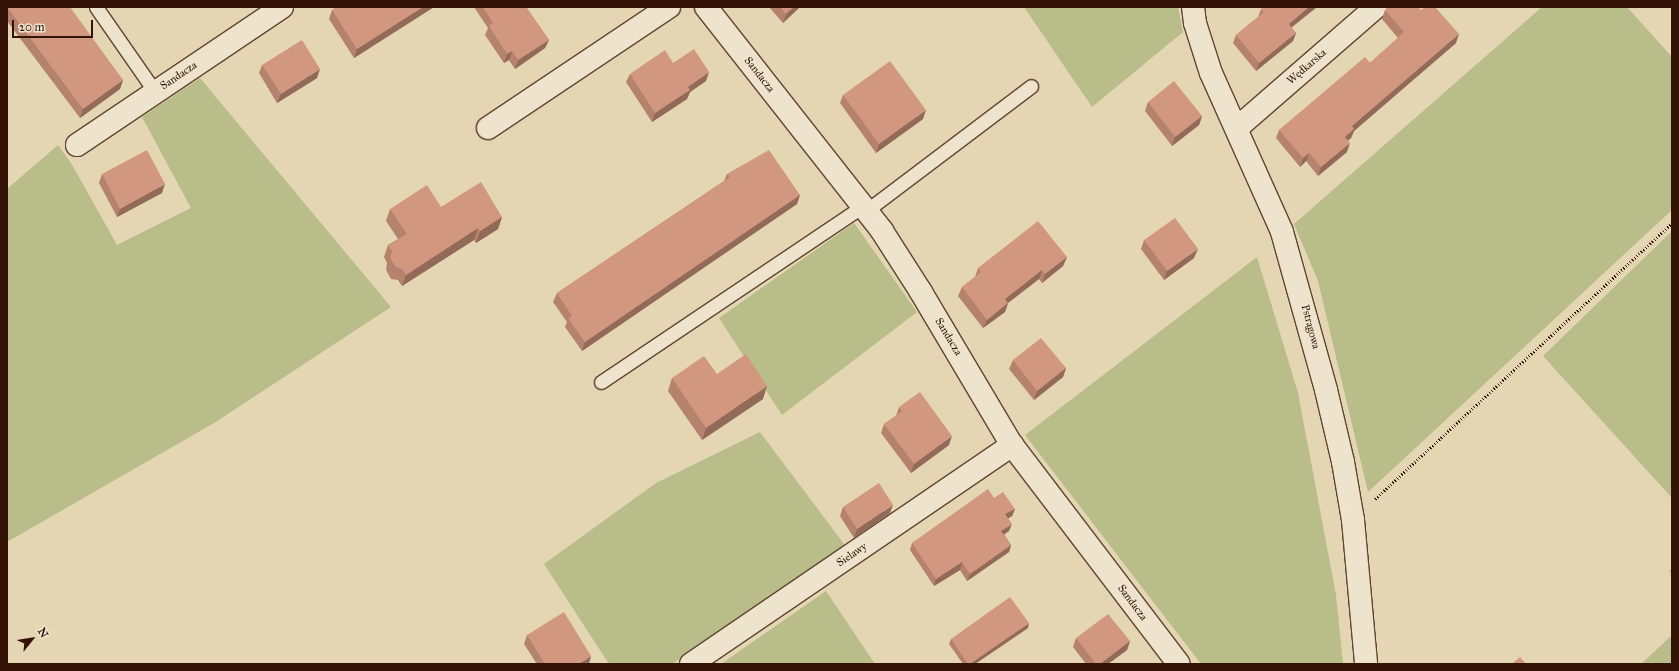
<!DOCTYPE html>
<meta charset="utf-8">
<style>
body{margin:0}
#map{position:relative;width:1679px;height:671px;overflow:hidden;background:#e5d6b3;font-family:"IM FELL Great Primer",serif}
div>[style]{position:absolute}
.green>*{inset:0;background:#b8bd8a}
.path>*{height:2.5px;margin-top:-1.25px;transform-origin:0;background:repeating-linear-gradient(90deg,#321306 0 1px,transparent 0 3px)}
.roads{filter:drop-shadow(1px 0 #5f4431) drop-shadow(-1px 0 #5f4431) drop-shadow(0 1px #5f4431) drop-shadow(0 -1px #5f4431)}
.lane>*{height:13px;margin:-6.5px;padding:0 6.5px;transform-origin:6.5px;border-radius:6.5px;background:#eee4ce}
.street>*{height:22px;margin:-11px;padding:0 11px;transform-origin:11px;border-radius:11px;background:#eee4ce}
.secondary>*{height:22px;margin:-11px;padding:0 11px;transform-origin:11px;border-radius:11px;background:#eee4ce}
.wall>*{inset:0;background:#b4826d}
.shaded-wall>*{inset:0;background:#926a59}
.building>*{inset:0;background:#d1977f}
span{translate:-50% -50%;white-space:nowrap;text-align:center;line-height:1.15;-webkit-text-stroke:3px #eee4ce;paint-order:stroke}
.street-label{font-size:11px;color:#321306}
.frame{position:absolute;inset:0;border:8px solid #321306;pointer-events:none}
.north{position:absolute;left:12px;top:619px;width:40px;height:40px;-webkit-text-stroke:3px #eee4ce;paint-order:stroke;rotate:60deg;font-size:11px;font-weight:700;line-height:16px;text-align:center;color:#321306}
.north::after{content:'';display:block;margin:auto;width:14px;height:18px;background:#321306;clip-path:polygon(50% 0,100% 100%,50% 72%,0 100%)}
.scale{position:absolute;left:12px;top:20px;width:81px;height:18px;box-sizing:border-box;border:2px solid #321306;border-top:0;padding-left:5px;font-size:12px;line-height:14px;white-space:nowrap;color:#321306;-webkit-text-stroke:3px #eee4ce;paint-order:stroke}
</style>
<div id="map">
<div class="green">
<div style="clip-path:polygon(1024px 7px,1178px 7px,1183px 32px,1092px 107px)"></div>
<div style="clip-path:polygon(1542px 7px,1627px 7px,1672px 57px,1672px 210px,1368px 492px,1318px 281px,1294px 224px)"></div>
<div style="clip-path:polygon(200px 78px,391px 307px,214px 423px,7px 542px,7px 189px,58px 145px,71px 163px,117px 245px,191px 208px,142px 117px)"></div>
<div style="clip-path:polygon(854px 223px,917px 312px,782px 415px,719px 318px)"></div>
<div style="clip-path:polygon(1672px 231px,1672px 498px,1543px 356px)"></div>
<div style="clip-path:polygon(1257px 257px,1298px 393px,1336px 595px,1343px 664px,1201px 664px,1025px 435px)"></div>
<div style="clip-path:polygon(760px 432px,847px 548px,672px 664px,609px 664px,544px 564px,656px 483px)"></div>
<div style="clip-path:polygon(826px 591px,875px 664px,721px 664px)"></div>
<div style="clip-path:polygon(1672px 635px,1672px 664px,1641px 664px)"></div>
</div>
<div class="path">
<div style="left:1375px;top:499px;width:405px;rotate:-42.9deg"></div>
</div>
<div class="roads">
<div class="lane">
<div style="left:96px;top:7px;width:103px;rotate:55.2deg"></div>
<div style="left:866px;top:211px;width:207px;rotate:-37.1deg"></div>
<div style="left:601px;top:382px;width:316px;rotate:-33.9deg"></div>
</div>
<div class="street">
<div style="left:706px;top:7px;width:285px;rotate:51.8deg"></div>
<div style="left:882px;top:231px;width:72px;rotate:57.4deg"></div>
<div style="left:921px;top:292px;width:178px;rotate:59.3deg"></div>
<div style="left:1012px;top:445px;width:275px;rotate:52.7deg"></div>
<div style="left:488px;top:128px;width:218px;rotate:-33.8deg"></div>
<div style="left:1237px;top:128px;width:184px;rotate:-41deg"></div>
<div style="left:77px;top:145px;width:247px;rotate:-33.9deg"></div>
<div style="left:691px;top:664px;width:389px;rotate:-34.3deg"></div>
</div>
<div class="secondary">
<div style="left:1193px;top:7px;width:16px;rotate:83deg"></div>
<div style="left:1195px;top:23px;width:52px;rotate:72.3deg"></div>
<div style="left:1211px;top:73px;width:174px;rotate:65.9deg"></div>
<div style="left:1282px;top:232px;width:164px;rotate:74.4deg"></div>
<div style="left:1326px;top:390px;width:74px;rotate:76.7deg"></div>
<div style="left:1343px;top:462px;width:59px;rotate:80.2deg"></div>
<div style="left:1353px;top:520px;width:145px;rotate:84.8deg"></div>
</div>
</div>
<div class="wall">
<div style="clip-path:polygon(7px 7px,123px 80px,120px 89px,80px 118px,7px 21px)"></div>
<div style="clip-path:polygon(337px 7px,434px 7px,354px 58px,329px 19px,332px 10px)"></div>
<div style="clip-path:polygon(474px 7px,526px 7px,549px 40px,545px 48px,515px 69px,509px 60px,504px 63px,485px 35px,488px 28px)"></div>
<div style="clip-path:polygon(769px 7px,800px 7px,783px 23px)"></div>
<div style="clip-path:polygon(1317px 7px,1291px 27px,1296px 33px,1293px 41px,1256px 71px,1233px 43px,1236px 35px,1258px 17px,1261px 9px)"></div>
<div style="clip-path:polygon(1385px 10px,1421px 10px,1456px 43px,1354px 131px,1351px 138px,1348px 140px,1347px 152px,1318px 176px,1306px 161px,1300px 167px,1276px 138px,1279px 130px,1370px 63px,1398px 38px,1382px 19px)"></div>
<div style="clip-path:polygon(673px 63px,706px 81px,690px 92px,687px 99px,652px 122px,626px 82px,630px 74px)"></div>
<div style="clip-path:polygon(262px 65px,317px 78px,277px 103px,259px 73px)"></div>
<div style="clip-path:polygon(843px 95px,923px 119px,876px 153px,840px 103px)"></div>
<div style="clip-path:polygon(1148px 102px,1202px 116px,1199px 125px,1172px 146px,1145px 111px)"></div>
<div style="clip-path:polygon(102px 174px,162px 193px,117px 217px,99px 183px)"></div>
<div style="clip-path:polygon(727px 174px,800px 195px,797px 204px,582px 351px,565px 327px,567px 322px,553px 302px,557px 293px,724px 181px)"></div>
<div style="clip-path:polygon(441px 207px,502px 217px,498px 229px,476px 243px,474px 240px,402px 286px,398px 280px,391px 279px,386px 270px,387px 263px,384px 257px,388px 245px,398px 239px,386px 221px,390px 209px)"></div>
<div style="clip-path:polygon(1144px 240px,1194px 258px,1164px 280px,1141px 249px)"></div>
<div style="clip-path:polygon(1067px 257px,1063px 266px,1042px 283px,1039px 279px,1008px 303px,1005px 312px,983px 328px,958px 296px,962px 287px,975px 277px,978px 268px)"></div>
<div style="clip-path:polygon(1013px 360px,1066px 368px,1063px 377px,1034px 400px,1009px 369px)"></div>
<div style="clip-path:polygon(717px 374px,763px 399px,702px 440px,668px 391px,672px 378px)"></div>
<div style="clip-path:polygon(899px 407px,949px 445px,911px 473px,881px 433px,884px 424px,896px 416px)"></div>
<div style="clip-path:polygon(994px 498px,1015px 509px,1012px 516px,1008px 518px,1009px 531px,1004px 534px,1011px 545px,1009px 552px,967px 581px,960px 570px,934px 586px,910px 550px,912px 543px)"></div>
<div style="clip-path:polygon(843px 507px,890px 513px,854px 538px,840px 516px)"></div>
<div style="clip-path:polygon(1672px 567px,1672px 573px,1670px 572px)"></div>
<div style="clip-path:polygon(1028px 628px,975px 664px,963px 664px,949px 644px,951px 639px)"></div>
<div style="clip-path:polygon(527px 635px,589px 664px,537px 664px,524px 644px)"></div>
<div style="clip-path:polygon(1076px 638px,1130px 641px,1127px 650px,1108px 664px,1086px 664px,1073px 647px)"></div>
</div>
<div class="shaded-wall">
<div style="clip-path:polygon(423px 7px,434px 7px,354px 58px,357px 49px)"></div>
<div style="clip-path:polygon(794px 7px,800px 7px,783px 23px,786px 14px)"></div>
<div style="clip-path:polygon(1309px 7px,1317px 7px,1286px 32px,1289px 24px)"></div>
<div style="clip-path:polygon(1296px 33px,1293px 41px,1256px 71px,1259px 63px)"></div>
<div style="clip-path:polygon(1459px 34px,1456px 43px,1354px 131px,1351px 138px,1342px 146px,1345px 137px,1352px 126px)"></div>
<div style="clip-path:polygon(549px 40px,545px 48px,515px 69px,518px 60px)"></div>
<div style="clip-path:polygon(512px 51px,509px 60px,504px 63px,507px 54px)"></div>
<div style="clip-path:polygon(320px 69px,317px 78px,277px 103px,281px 94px)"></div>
<div style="clip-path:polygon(709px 72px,706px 81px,690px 92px,687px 99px,652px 122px,655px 113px,688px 87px)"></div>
<div style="clip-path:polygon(123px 80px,120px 89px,80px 118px,83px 109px)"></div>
<div style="clip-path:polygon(926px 110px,923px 119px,876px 153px,879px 144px)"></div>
<div style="clip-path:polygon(1202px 116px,1199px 125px,1172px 146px,1175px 137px)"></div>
<div style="clip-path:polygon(1350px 143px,1347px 152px,1318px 176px,1321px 167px)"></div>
<div style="clip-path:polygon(1309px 153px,1306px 161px,1300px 167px,1303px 158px)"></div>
<div style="clip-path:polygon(165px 184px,162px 193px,117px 217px,120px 209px)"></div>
<div style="clip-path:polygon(800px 195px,797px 204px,582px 351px,585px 342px)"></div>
<div style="clip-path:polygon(502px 217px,498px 229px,476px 243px,480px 231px)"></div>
<div style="clip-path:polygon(478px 228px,474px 240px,402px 286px,406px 275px)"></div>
<div style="clip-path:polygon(1198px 249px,1194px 258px,1164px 280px,1167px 271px)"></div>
<div style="clip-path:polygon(1067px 257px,1063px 266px,1042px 283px,1045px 274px)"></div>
<div style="clip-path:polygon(1042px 270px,1039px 279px,1008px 303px,1005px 312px,983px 328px,987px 320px,1005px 299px)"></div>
<div style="clip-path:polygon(1066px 368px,1063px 377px,1034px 400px,1037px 391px)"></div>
<div style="clip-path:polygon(767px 386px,763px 399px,702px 440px,706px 428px)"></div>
<div style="clip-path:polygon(952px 436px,949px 445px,911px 473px,914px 464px)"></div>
<div style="clip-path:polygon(893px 505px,890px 513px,854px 538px,857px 529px)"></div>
<div style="clip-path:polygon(1015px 509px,1012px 516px,1003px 522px,1005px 514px)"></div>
<div style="clip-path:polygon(1012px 524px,1009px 531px,999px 538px,1001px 531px)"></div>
<div style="clip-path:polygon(1011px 545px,1009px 552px,967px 581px,970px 574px)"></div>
<div style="clip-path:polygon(962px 562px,960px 570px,934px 586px,936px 579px)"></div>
<div style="clip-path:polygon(1029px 623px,1028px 628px,975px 664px,970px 664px)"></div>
<div style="clip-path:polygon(1130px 641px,1127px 650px,1108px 664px,1100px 664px)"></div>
<div style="clip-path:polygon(591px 656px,589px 664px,579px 664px)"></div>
</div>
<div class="building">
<div style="clip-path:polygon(7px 7px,70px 7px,123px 80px,83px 109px)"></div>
<div style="clip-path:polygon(337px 7px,423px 7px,357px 49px,332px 10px)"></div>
<div style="clip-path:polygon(483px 7px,526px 7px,549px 40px,518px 60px,512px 51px,507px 54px,489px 26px,493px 23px)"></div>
<div style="clip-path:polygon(780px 7px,794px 7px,786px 14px)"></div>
<div style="clip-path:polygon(1263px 7px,1309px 7px,1289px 24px,1296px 33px,1259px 63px,1236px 35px,1264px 12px,1261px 9px)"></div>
<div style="clip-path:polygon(1388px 7px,1418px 7px,1421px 10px,1425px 7px,1435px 7px,1459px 34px,1352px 126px,1354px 129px,1345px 137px,1350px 143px,1321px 167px,1309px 153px,1303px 158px,1279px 130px,1365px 57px,1370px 63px,1404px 32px,1385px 10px)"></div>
<div style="clip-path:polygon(302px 40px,320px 69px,281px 94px,262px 65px)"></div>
<div style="clip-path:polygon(694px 49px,709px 72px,688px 87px,690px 90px,655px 113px,630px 74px,665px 50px,673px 63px)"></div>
<div style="clip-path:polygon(890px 61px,926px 110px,879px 144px,843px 95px)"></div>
<div style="clip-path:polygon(1174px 81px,1202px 116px,1175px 137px,1148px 102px)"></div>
<div style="clip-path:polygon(147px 150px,165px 184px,120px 209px,102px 174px)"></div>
<div style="clip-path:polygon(769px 150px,800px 195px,585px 342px,568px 318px,572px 316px,557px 293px,730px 177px,727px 174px)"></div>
<div style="clip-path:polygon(481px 182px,502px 217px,480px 231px,478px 228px,406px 275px,402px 269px,396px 267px,390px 258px,392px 251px,388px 245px,407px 234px,390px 209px,427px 185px,441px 207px)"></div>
<div style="clip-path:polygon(1175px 218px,1198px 249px,1167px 271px,1144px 240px)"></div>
<div style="clip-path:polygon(1038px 221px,1067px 257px,1045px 274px,1042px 270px,1005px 299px,1008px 303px,987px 320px,962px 287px,981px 272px,978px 268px)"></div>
<div style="clip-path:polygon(1041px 338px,1066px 368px,1037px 391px,1013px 360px)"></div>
<div style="clip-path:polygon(746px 354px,767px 386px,706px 428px,672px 378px,704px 356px,717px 374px)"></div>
<div style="clip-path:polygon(920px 392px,952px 436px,914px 464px,884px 424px,902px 411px,899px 407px)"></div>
<div style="clip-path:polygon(879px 483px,893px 505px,857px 529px,843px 507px)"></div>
<div style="clip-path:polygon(988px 489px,994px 498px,1003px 492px,1015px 509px,1005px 514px,1012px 524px,1001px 531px,1011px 545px,970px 574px,962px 562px,936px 579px,912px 543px)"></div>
<div style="clip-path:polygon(1010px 597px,1029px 623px,970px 664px,968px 664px,951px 639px)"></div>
<div style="clip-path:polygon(564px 612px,591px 656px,579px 664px,545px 664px,527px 635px)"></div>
<div style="clip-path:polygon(1108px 614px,1130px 641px,1100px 664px,1096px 664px,1076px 638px)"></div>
<div style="clip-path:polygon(1520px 657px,1526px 664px,1512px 664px)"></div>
</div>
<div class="street-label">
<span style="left:1307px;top:67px;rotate:-41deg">Wędkarska</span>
<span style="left:759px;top:75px;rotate:52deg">Sandacza</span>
<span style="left:179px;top:76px;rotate:-34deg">Sandacza</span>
<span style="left:1310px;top:327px;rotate:75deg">Pstrągowa</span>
<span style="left:948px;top:337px;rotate:59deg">Sandacza</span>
<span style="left:852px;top:555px;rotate:-34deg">Sielawy</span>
<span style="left:1132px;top:603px;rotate:53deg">Sandacza</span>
</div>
<div class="frame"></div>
<div class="north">N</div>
<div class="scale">20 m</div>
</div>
